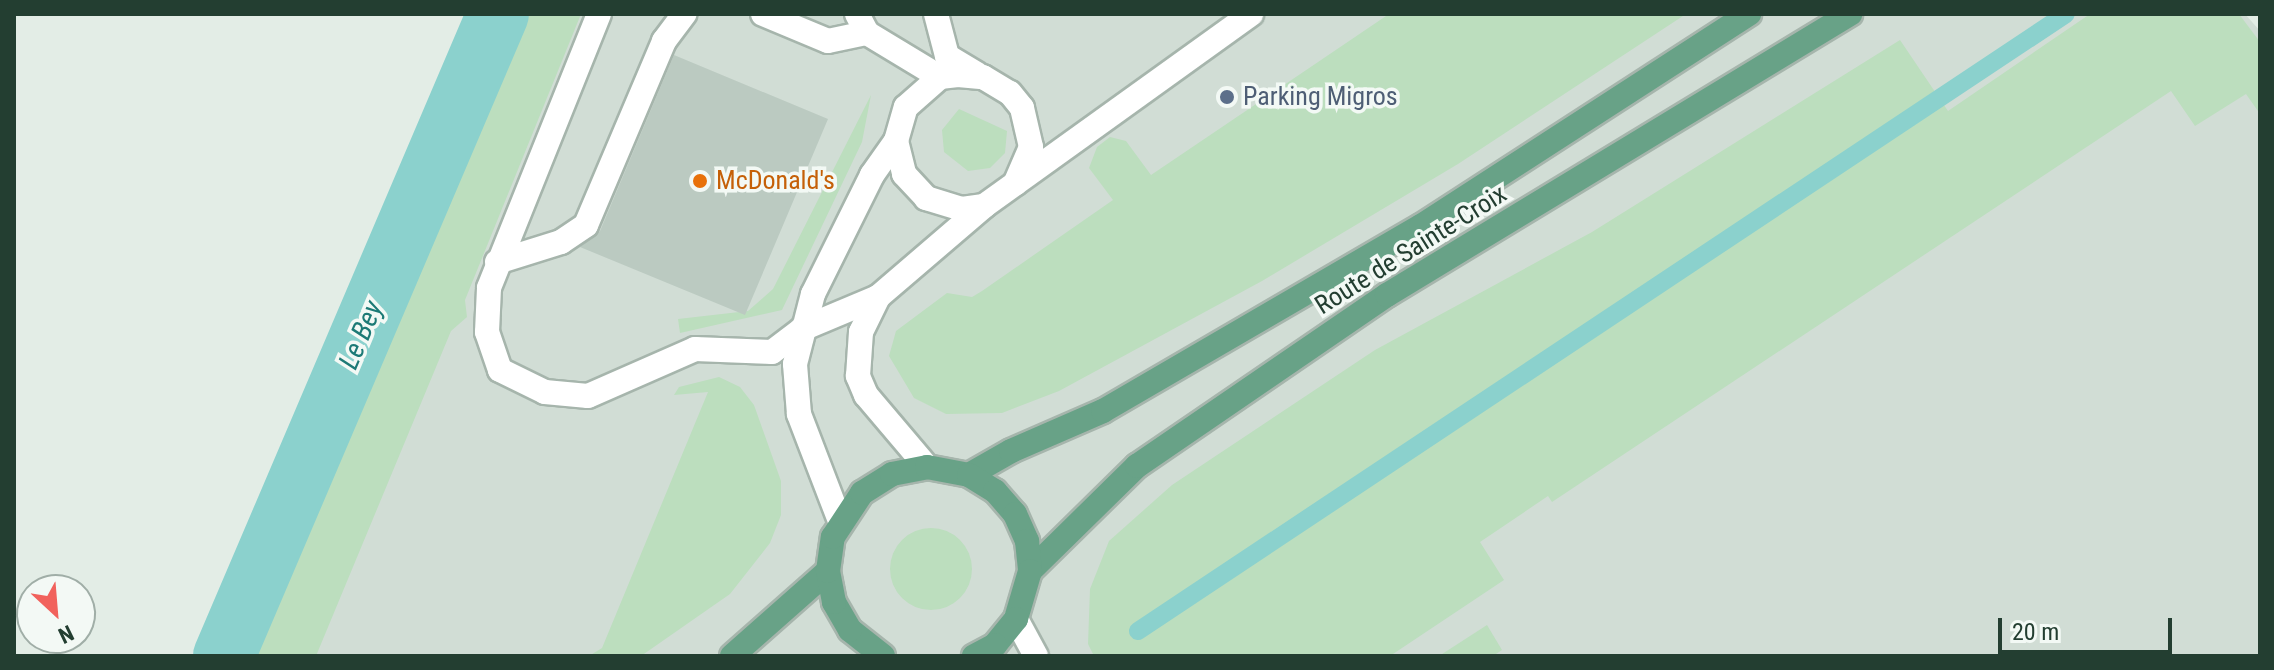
<!DOCTYPE html>
<style>
body{margin:0}
#map{position:relative;width:2274px;height:670px;overflow:hidden;background:#e3ede6;font-family:"Roboto Condensed",sans-serif}
div>[style]{position:absolute}
.built>*{inset:0;background:#d1ddd5}
.green>*{inset:0;background:#bcdebe}
.round{border-radius:50%}
.stream>*{height:18px;margin:-9px;padding:0 9px;transform-origin:9px;border-radius:9px;background:#8bd1cd}
.canal>*{height:62px;margin:-31px;padding:0 31px;transform-origin:31px;border-radius:31px;background:#8bd1cd}
.building>*{inset:0;background:#bbcac1}
.roads{filter:drop-shadow(2px 0 #a6b5ac) drop-shadow(-2px 0 #a6b5ac) drop-shadow(0 2px #a6b5ac) drop-shadow(0 -2px #a6b5ac)}
.minor>*{height:24px;margin:-12px;padding:0 12px;transform-origin:12px;border-radius:12px;background:#fff}
.major>*{height:24px;margin:-12px;padding:0 12px;transform-origin:12px;border-radius:12px;background:#68a287}
.dots>*{width:22px;height:22px;translate:-50% -50%;box-sizing:border-box;border:4px solid #f3f9f5;border-radius:50%}
span{translate:-50% -50%;white-space:nowrap;text-align:center;line-height:1.15;-webkit-text-stroke:7px #f3f9f5;paint-order:stroke}
.service-label{font-size:26px;color:#4e5e75}
.left{translate:0 -50%;text-align:left}
.food-label{font-size:26px;color:#c56008}
.street-label{font-size:26px;color:#233e31}
.water-label{font-size:28px;color:#1d7a76;font-style:italic}
.frame{position:absolute;inset:0;border:16px solid #233e31;pointer-events:none}
.north{position:absolute;left:16px;top:574px;width:80px;height:80px;box-sizing:border-box;background:#f3f9f5;border:2px solid #a0aea7;border-radius:50%;rotate:154deg;font-size:22px;font-weight:700;line-height:32px;text-align:center;color:#233e31}
.north::after{content:'';display:block;margin:auto;width:28px;height:36px;background:#f1625c;clip-path:polygon(50% 0,100% 100%,50% 72%,0 100%)}
.scale{position:absolute;left:1998px;top:618px;width:174px;height:36px;box-sizing:border-box;border:4px solid #233e31;border-top:0;padding-left:10px;font-size:24px;line-height:28px;white-space:nowrap;color:#233e31;-webkit-text-stroke:6px #f3f9f5;paint-order:stroke}
</style>
<div id="map">
<div class="built">
<div style="clip-path:polygon(569px 14px,2245px 14px,2260px 31px,2260px 656px,293px 656px)"></div>
</div>
<div class="green">
<div style="clip-path:polygon(509px 14px,581px 14px,465px 300px,467px 317px,451px 331px,316px 656px,234px 656px)"></div>
<div style="clip-path:polygon(1389px 14px,1686px 14px,1458px 164px,1262px 281px,1059px 391px,1002px 413px,946px 414px,914px 398px,889px 356px,896px 331px,947px 293px,972px 297px,982px 291px,1113px 200px,1089px 168px,1097px 147px,1110px 137px,1126px 141px,1151px 175px)"></div>
<div style="clip-path:polygon(2090px 14px,2239px 14px,2260px 42px,2260px 114px,2246px 94px,2195px 126px,2171px 91px,1552px 502px,1548px 496px,1480px 542px,1504px 580px,1390px 656px,1094px 656px,1088px 644px,1090px 589px,1109px 541px,1172px 485px,1375px 350px,1592px 232px,1900px 40px,1948px 111px)"></div>
<div style="clip-path:polygon(871px 95px,862px 142px,782px 310px,680px 333px,678px 319px,748px 311px,773px 289px)"></div>
<div style="clip-path:polygon(959px 109px,1007px 131px,1005px 153px,990px 168px,968px 171px,944px 152px,942px 130px)"></div>
<div style="clip-path:polygon(719px 377px,740px 387px,754px 405px,781px 481px,781px 515px,770px 543px,730px 594px,641px 656px,589px 656px,602px 648px,708px 392px,674px 395px,679px 387px)"></div>
<div class="round" style="left:890px;top:528px;width:82px;height:82px"></div>
<div style="clip-path:polygon(1487px 625px,1502px 650px,1493px 656px,1439px 656px)"></div>
</div>
<div class="stream">
<div style="left:1138px;top:631px;width:1114px;rotate:-33.62deg"></div>
</div>
<div class="canal">
<div style="left:224px;top:656px;width:698px;rotate:-66.89deg"></div>
</div>
<div class="building">
<div style="clip-path:polygon(674px 55px,828px 119px,745px 315px,580px 247px,600px 231px)"></div>
</div>
<div class="roads">
<div class="minor">
<div style="left:599px;top:14px;width:295px;rotate:111.9deg"></div>
<div style="left:489px;top:288px;width:44px;rotate:92.6deg"></div>
<div style="left:487px;top:332px;width:40px;rotate:71.1deg"></div>
<div style="left:500px;top:370px;width:50px;rotate:26.1deg"></div>
<div style="left:545px;top:392px;width:43px;rotate:5.3deg"></div>
<div style="left:588px;top:396px;width:117px;rotate:-23.7deg"></div>
<div style="left:695px;top:349px;width:77px;rotate:2.2deg"></div>
<div style="left:772px;top:352px;width:38px;rotate:-37deg"></div>
<div style="left:802px;top:329px;width:82px;rotate:-22.8deg"></div>
<div style="left:763px;top:14px;width:70px;rotate:22.6deg"></div>
<div style="left:828px;top:41px;width:40px;rotate:-12deg"></div>
<div style="left:857px;top:14px;width:21px;rotate:62deg"></div>
<div style="left:867px;top:33px;width:85px;rotate:31.1deg"></div>
<div style="left:936px;top:14px;width:43px;rotate:75.3deg"></div>
<div style="left:947px;top:56px;width:35px;rotate:31deg"></div>
<div style="left:896px;top:141px;width:34px;rotate:76deg"></div>
<div style="left:904px;top:174px;width:33px;rotate:47deg"></div>
<div style="left:926px;top:198px;width:38px;rotate:17deg"></div>
<div style="left:962px;top:209px;width:22px;rotate:-8deg"></div>
<div style="left:497px;top:262px;width:67px;rotate:-17.4deg"></div>
<div style="left:561px;top:242px;width:30px;rotate:-34deg"></div>
<div style="left:586px;top:225px;width:200px;rotate:-67deg"></div>
<div style="left:664px;top:41px;width:34px;rotate:-53deg"></div>
<div style="left:927px;top:467px;width:94px;rotate:-130.3deg"></div>
<div style="left:866px;top:395px;width:21px;rotate:-113deg"></div>
<div style="left:858px;top:376px;width:44px;rotate:-86.1deg"></div>
<div style="left:861px;top:332px;width:39px;rotate:-64deg"></div>
<div style="left:878px;top:297px;width:140px;rotate:-40.6deg"></div>
<div style="left:984px;top:206px;width:329px;rotate:-35.7deg"></div>
<div style="left:840px;top:521px;width:115px;rotate:-111deg"></div>
<div style="left:799px;top:414px;width:50px;rotate:-94.6deg"></div>
<div style="left:795px;top:364px;width:72px;rotate:-75.6deg"></div>
<div style="left:813px;top:294px;width:133px;rotate:-63.6deg"></div>
<div style="left:872px;top:175px;width:42px;rotate:-54.8deg"></div>
<div style="left:896px;top:141px;width:35px;rotate:-74deg"></div>
<div style="left:906px;top:107px;width:45px;rotate:-41.4deg"></div>
<div style="left:940px;top:77px;width:18px;rotate:-6deg"></div>
<div style="left:958px;top:75px;width:25px;rotate:5deg"></div>
<div style="left:983px;top:77px;width:31px;rotate:31deg"></div>
<div style="left:1010px;top:93px;width:19px;rotate:51deg"></div>
<div style="left:1022px;top:108px;width:40px;rotate:77deg"></div>
<div style="left:1031px;top:147px;width:40px;rotate:113.4deg"></div>
<div style="left:1016px;top:619px;width:42px;rotate:61.6deg"></div>
</div>
<div class="major">
<div style="left:969px;top:475px;width:48px;rotate:-29.7deg"></div>
<div style="left:1011px;top:451px;width:100px;rotate:-23.5deg"></div>
<div style="left:1103px;top:411px;width:368px;rotate:-30.2deg"></div>
<div style="left:1421px;top:226px;width:391px;rotate:-32.9deg"></div>
<div style="left:1030px;top:571px;width:150px;rotate:-44.5deg"></div>
<div style="left:1137px;top:466px;width:303px;rotate:-34.4deg"></div>
<div style="left:1387px;top:295px;width:542px;rotate:-31.25deg"></div>
<div style="left:732px;top:656px;width:128px;rotate:-41.5deg"></div>
<div style="left:883px;top:656px;width:42px;rotate:-141.8deg"></div>
<div style="left:850px;top:630px;width:32px;rotate:-120deg"></div>
<div style="left:834px;top:602px;width:32px;rotate:-101deg"></div>
<div style="left:828px;top:571px;width:34px;rotate:-82deg"></div>
<div style="left:833px;top:537px;width:53px;rotate:-56.6deg"></div>
<div style="left:862px;top:493px;width:36px;rotate:-32deg"></div>
<div style="left:892px;top:474px;width:36px;rotate:-11deg"></div>
<div style="left:927px;top:467px;width:43px;rotate:10.8deg"></div>
<div style="left:969px;top:475px;width:31px;rotate:32deg"></div>
<div style="left:995px;top:491px;width:30px;rotate:49deg"></div>
<div style="left:1015px;top:514px;width:30px;rotate:66deg"></div>
<div style="left:1027px;top:541px;width:30px;rotate:84deg"></div>
<div style="left:1030px;top:571px;width:50px;rotate:106.3deg"></div>
<div style="left:1016px;top:619px;width:33px;rotate:129deg"></div>
<div style="left:995px;top:645px;width:24px;rotate:152deg"></div>
</div>
</div>
<div class="dots">
<div style="left:1227px;top:97px;background:#5c6f8a"></div>
<div style="left:700px;top:181px;background:#e8710a"></div>
</div>
<div class="service-label">
<span class="left" style="left:1243px;top:97px">Parking Migros</span>
</div>
<div class="food-label">
<span class="left" style="left:716px;top:181px">McDonald's</span>
</div>
<div class="street-label">
<span style="left:1411px;top:250px;rotate:-32deg">Route de Sainte-Croix</span>
</div>
<div class="water-label">
<span style="left:361px;top:335px;rotate:-67deg">Le Bey</span>
</div>
<div class="frame"></div>
<div class="north">N</div>
<div class="scale">20 m</div>
</div>
